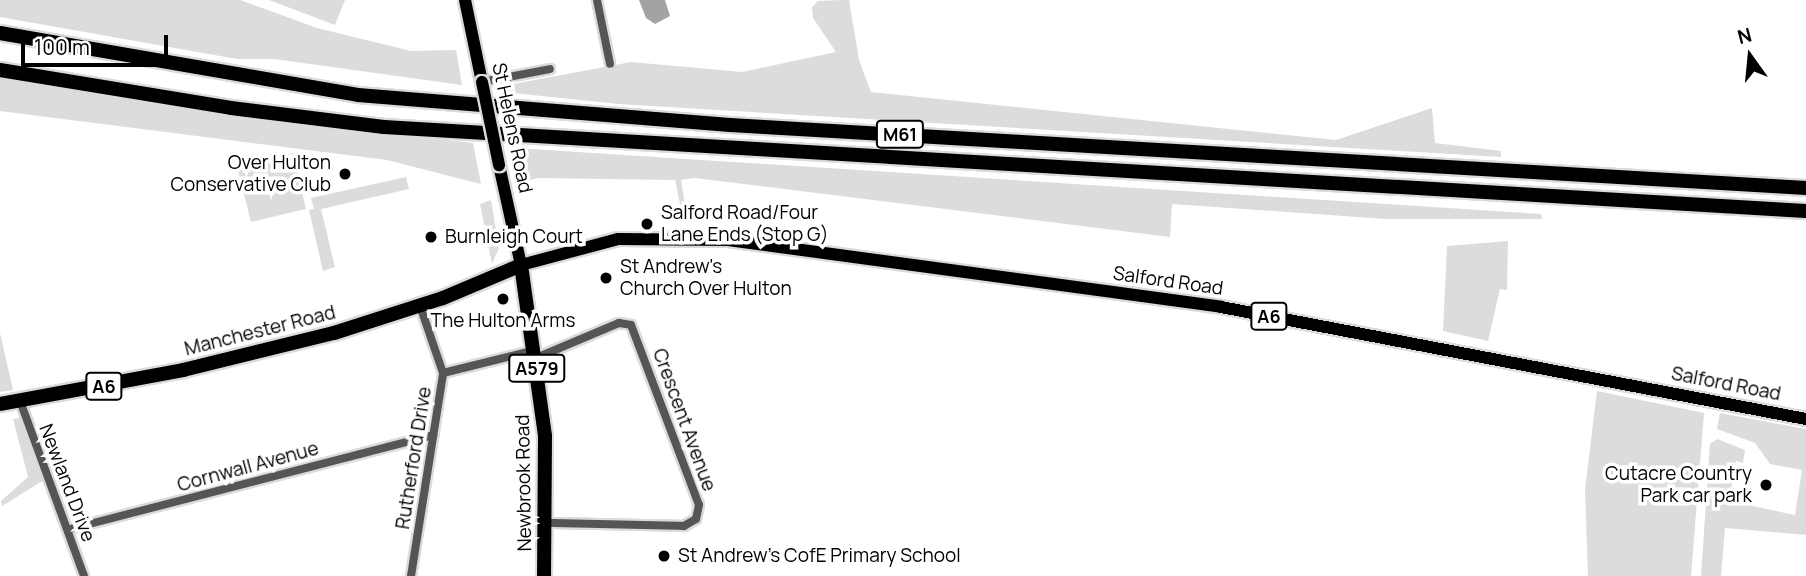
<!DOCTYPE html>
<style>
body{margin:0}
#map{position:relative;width:1806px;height:576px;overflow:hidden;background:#fff;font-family:Manrope,sans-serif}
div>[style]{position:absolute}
.green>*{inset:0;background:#dcdcdc}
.water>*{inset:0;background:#a3a3a3}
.roads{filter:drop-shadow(2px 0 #dbdbdb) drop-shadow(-2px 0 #dbdbdb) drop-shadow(0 2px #dbdbdb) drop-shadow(0 -2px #dbdbdb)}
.street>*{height:8px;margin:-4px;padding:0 4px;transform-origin:4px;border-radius:4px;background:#555}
.primary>*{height:12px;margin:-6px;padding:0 6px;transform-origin:6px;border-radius:6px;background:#000}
.highway>*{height:14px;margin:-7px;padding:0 7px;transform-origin:7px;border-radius:7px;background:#000}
.bridges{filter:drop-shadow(2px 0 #dbdbdb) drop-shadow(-2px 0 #dbdbdb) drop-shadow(0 2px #dbdbdb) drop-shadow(0 -2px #dbdbdb)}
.primary-bridge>*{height:12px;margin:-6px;padding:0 6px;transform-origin:6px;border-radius:6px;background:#000}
.dots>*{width:19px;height:19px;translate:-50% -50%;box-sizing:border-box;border:4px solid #fff;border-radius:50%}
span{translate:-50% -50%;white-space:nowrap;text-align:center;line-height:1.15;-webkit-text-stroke:7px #fff;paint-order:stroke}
.shield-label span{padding:2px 5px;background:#fff;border:2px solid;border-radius:5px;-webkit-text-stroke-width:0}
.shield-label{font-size:18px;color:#000;font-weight:700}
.street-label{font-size:19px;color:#000}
.poi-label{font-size:19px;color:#000}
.right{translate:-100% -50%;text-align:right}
.left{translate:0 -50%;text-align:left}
.north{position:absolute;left:1715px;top:21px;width:70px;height:70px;-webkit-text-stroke:5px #fff;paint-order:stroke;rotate:345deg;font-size:19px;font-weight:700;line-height:28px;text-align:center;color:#000}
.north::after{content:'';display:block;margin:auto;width:24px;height:32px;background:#000;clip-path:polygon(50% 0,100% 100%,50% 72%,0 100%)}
.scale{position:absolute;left:21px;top:35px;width:147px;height:32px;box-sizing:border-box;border:4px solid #000;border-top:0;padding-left:9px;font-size:21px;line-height:24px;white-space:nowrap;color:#000;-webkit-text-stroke:5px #fff;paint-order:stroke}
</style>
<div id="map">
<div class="green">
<div style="clip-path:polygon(0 0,240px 0,317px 28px,411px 51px,456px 50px,462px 85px,274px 59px,237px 59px,0 17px)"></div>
<div style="clip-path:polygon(269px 0,345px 0,335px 25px)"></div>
<div style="clip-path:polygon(841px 0,849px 0,859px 60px,871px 92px,1336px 140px,1432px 108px,1435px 143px,1501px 151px,1501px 157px,618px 104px,504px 92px,503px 86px,631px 62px,742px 72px,836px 52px,813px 18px,812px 7px,818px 1px)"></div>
<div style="clip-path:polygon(0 78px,283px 121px,473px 143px,481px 184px,387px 160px,0 111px)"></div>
<div style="clip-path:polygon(516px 148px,1541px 214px,1542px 219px,1386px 219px,1172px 204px,1170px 237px,695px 178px,681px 180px,688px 223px,684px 223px,675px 180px,538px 178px,519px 183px)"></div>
<div style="clip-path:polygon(293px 153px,306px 209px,251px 222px,237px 167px)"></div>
<div style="clip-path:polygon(406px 177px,409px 189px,321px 209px,335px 267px,323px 271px,309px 210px,314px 209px,311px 198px)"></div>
<div style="clip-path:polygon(491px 200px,499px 248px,492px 264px,480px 204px)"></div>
<div style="clip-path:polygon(1508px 241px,1507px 290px,1500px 289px,1488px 341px,1443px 331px,1447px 246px)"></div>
<div style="clip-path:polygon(0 333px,13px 390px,0 392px)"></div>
<div style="clip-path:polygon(1597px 391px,1704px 413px,1691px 576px,1588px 576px,1585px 489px)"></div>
<div style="clip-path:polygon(1720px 413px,1806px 429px,1806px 535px,1725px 528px,1721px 576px,1701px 576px,1710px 444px,1717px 439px,1745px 450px,1743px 463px,1736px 461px,1729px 501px,1795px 515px,1802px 470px,1770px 464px,1755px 443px,1717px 429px)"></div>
<div style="clip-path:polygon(20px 418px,44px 480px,2px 506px,1px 501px,28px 477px,13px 419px)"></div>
</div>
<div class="water">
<div style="clip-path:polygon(639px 0,665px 0,670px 16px,655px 24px,646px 18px)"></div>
</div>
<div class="roads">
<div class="street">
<div style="left:597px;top:0;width:65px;rotate:78.5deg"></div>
<div style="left:482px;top:82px;width:69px;rotate:-10.8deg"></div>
<div style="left:536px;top:358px;width:90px;rotate:-22.9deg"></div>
<div style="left:619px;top:323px;width:12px;rotate:9deg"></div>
<div style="left:631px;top:325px;width:192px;rotate:69.3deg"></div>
<div style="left:699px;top:505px;width:14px;rotate:102deg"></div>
<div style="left:696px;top:519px;width:14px;rotate:150deg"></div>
<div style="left:684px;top:526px;width:137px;rotate:-178.7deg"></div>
<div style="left:443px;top:373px;width:95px;rotate:-14deg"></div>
<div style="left:20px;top:401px;width:186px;rotate:69.9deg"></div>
<div style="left:70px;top:529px;width:375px;rotate:-14.5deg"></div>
<div style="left:411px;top:576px;width:206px;rotate:-81deg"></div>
<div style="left:443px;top:373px;width:71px;rotate:-108.9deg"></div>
</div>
<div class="primary">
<div style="left:465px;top:0;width:84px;rotate:78.3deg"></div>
<div style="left:499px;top:165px;width:102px;rotate:77.6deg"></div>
<div style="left:521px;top:265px;width:100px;rotate:-15deg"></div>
<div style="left:618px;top:239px;width:110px;rotate:0.5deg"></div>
<div style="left:728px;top:240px;width:498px;rotate:7.7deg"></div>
<div style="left:1221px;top:307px;width:596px;rotate:10.84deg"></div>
</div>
<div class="highway">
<div style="left:0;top:33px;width:363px;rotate:9.8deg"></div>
<div style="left:358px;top:95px;width:373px;rotate:4.6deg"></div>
<div style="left:730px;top:125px;width:1078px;rotate:3.35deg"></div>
<div style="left:0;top:70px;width:234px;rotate:9.3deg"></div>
<div style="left:231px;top:108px;width:154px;rotate:7.1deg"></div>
<div style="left:384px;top:127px;width:1424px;rotate:3.38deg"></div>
<div style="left:0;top:404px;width:186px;rotate:-10.5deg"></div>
<div style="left:183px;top:370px;width:155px;rotate:-13.8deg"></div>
<div style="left:334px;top:333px;width:114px;rotate:-17.8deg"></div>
<div style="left:443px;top:298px;width:85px;rotate:-22.9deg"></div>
<div style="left:521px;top:265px;width:173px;rotate:82deg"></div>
<div style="left:545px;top:436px;width:140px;rotate:90.4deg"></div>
</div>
</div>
<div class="bridges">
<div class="primary-bridge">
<div style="left:482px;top:82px;width:85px;rotate:78.4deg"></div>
</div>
</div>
<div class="dots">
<div style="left:345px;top:174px;background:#000"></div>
<div style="left:647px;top:224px;background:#000"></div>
<div style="left:431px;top:237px;background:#000"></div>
<div style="left:606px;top:278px;background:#000"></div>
<div style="left:503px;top:299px;background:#000"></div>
<div style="left:1766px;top:485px;background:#000"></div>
<div style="left:664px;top:556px;background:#000"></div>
</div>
<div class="shield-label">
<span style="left:900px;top:134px">M61</span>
<span style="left:1269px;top:316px">A6</span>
<span style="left:537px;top:368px">A579</span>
<span style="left:104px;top:386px">A6</span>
</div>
<div class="street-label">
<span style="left:512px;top:128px;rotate:78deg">St Helens Road</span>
<span style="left:1168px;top:281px;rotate:8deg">Salford Road</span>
<span style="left:260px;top:331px;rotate:-14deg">Manchester Road</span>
<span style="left:1726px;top:384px;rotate:11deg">Salford Road</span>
<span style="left:684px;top:420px;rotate:70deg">Crescent Avenue</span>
<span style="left:414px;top:458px;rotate:-81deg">Rutherford Drive</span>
<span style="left:248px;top:467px;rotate:-15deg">Cornwall Avenue</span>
<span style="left:67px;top:483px;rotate:69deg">Newland Drive</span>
<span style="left:524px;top:483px;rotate:-91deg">Newbrook Road</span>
</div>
<div class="poi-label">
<span class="right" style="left:331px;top:174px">Over Hulton<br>Conservative Club</span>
<span class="left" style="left:661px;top:224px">Salford Road/Four<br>Lane Ends (Stop G)</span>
<span class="left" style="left:445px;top:237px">Burnleigh Court</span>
<span class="left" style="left:620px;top:278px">St Andrew's<br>Church Over Hulton</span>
<span style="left:503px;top:321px">The Hulton Arms</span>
<span class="right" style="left:1752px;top:485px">Cutacre Country<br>Park car park</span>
<span class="left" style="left:678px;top:556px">St Andrew's CofE Primary School</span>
</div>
<div class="north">N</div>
<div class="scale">100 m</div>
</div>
